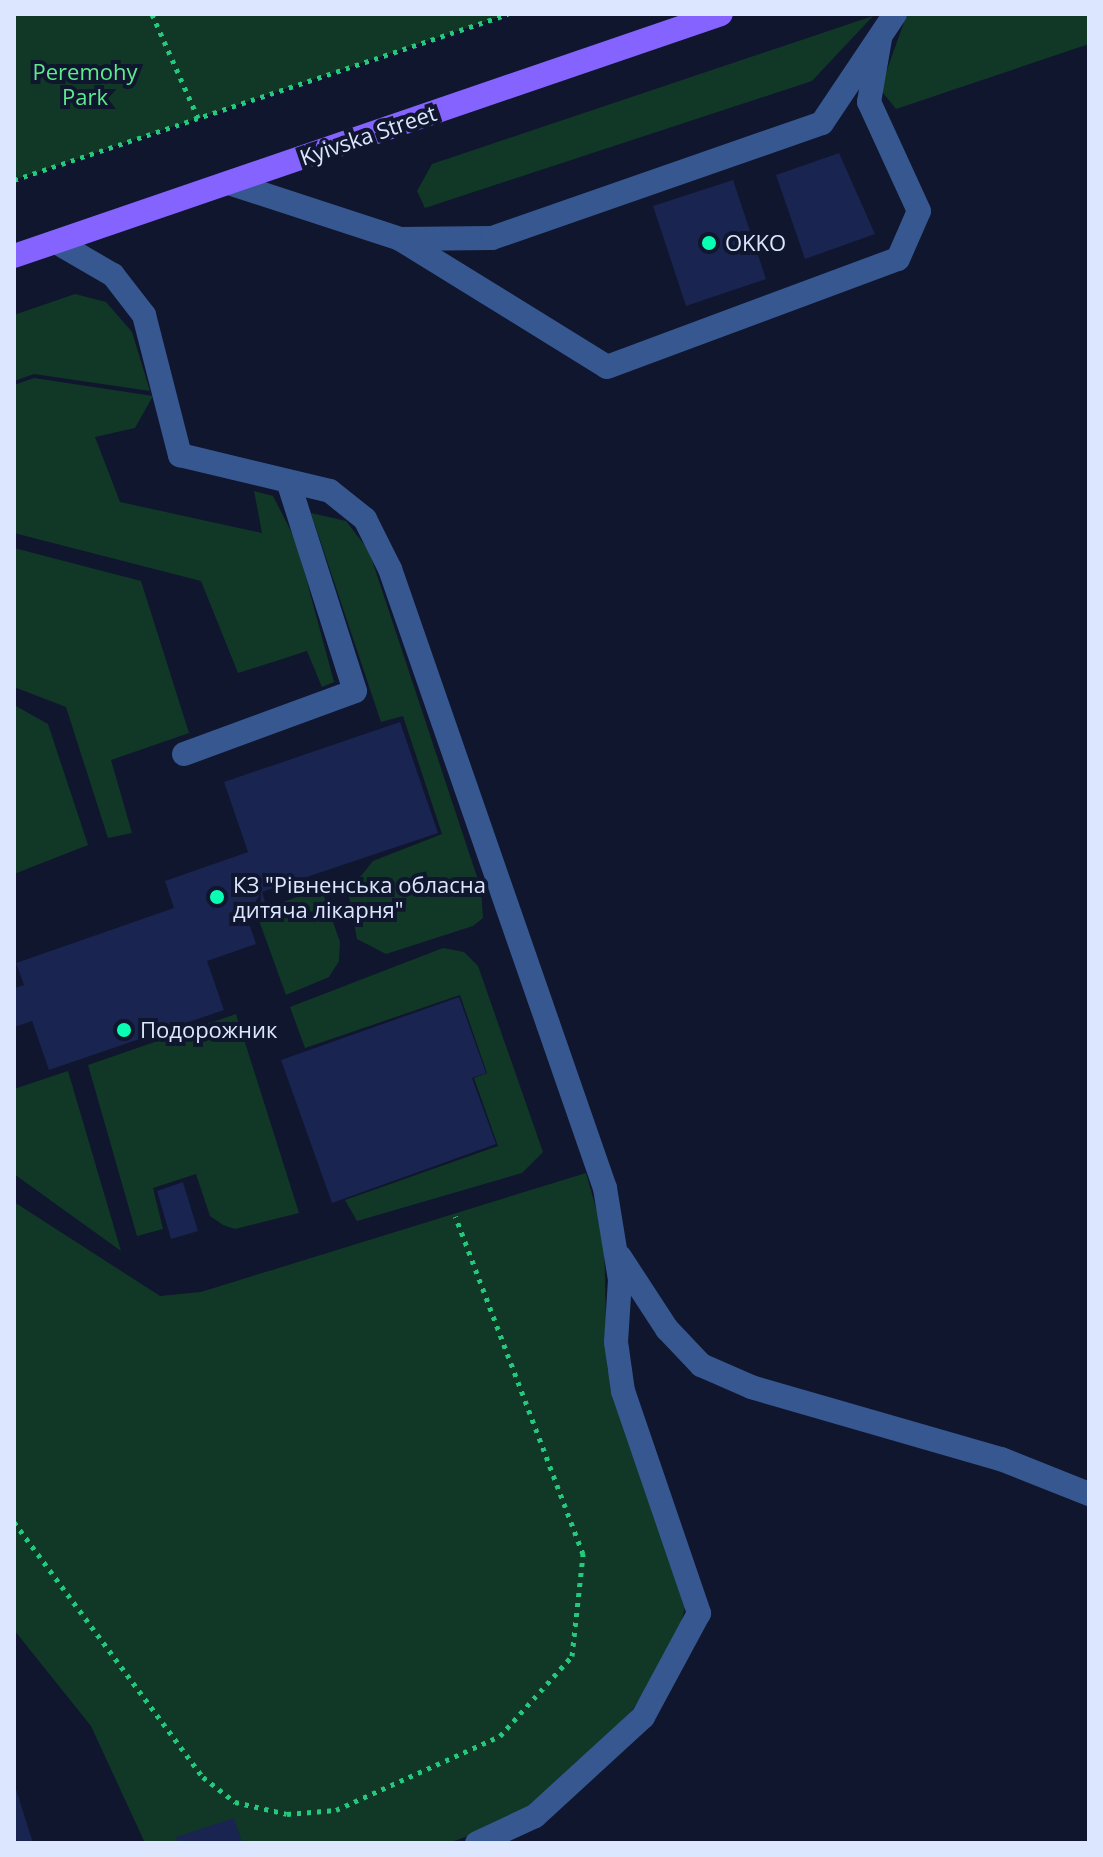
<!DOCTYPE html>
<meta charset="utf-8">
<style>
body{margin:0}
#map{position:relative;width:1103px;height:1857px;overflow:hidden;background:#0f162d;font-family:"Open Sans",sans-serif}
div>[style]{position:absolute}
.green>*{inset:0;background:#113827}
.building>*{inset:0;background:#192450}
.path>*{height:5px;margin-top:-2.5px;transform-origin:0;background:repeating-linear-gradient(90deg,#25c97d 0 4px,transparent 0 10px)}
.minor>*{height:24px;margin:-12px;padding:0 12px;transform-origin:12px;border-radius:12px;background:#365790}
.major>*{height:24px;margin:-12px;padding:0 12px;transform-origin:12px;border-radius:12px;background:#8563ff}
.dots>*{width:22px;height:22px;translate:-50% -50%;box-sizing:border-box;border:4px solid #0f162d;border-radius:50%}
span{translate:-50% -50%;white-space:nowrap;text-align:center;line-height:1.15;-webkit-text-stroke:8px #0f162d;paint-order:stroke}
.park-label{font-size:22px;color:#5ceb8d}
.street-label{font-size:22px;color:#dce6ff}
.poi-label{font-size:22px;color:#dce6ff}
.left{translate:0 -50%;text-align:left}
.frame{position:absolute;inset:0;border:16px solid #dce6ff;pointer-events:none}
</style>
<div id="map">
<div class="green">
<div style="clip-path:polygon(14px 14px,508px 14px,14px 180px)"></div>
<div style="clip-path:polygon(907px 14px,1089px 14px,1089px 44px,896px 109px,880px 89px)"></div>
<div style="clip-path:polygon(873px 16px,812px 81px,425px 208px,417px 191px,432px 164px)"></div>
<div style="clip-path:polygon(75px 294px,106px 302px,132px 332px,150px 391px,34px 374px,14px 381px,14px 315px)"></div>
<div style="clip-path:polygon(34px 378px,153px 396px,135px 428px,95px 437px,120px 502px,262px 533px,254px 491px,273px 496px,296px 541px,334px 682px,322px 687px,307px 651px,238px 673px,201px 581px,14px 533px,14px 385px)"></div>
<div style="clip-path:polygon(311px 513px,346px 521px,369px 551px,481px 889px,483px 918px,473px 926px,386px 954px,357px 939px,348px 892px,373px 861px,442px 834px,403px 716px,381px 722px)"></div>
<div style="clip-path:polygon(14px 548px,141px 581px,189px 733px,111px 760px,132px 833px,108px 838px,66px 707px,14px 687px)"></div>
<div style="clip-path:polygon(14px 705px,48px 724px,88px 845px,14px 874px)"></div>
<div style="clip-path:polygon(321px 888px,340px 942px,339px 961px,329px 977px,286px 995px,256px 912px)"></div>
<div style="clip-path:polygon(443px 948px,464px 952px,478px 966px,543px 1152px,522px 1173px,357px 1221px,345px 1200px,498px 1146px,474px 1078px,487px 1073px,460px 995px,305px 1048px,290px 1007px)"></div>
<div style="clip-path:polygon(236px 1014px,299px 1213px,235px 1229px,223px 1225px,210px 1216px,196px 1174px,153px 1188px,163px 1229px,137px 1236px,88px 1065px)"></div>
<div style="clip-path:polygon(68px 1071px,121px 1251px,14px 1174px,14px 1089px)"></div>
<div style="clip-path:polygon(586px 1173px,604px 1236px,607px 1368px,685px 1607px,677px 1640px,622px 1726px,521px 1818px,448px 1843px,145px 1843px,91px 1726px,14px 1630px,14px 1202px,160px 1296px,201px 1292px)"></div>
</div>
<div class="building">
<div style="clip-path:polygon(839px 153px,875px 234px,805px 259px,776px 175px)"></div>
<div style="clip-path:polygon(733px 180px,766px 279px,686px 306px,653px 206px)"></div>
<div style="clip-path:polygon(400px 722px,438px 833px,262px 892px,265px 902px,244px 909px,256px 944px,207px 961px,224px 1010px,49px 1070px,32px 1021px,14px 1027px,14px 988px,24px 985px,16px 963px,174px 908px,165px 881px,248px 852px,224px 782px)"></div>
<div style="clip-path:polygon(459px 997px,486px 1073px,472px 1078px,496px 1144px,332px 1203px,281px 1060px)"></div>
<div style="clip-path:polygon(183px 1182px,198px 1231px,171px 1239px,157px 1191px)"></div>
<div style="clip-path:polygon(15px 1786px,33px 1843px,14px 1843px)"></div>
<div style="clip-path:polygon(234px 1818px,242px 1843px,178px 1843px,176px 1837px)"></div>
</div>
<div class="path">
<div style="left:152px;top:14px;width:114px;rotate:66.1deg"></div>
<div style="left:14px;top:180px;width:521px;rotate:-18.57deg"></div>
<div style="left:14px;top:1522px;width:317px;rotate:53.5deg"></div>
<div style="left:203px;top:1777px;width:41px;rotate:38deg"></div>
<div style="left:235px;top:1802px;width:53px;rotate:13deg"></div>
<div style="left:287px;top:1814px;width:49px;rotate:-4.7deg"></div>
<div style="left:336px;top:1810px;width:180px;rotate:-24.3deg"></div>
<div style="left:500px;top:1736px;width:108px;rotate:-48deg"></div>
<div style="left:572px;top:1656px;width:103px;rotate:-83.8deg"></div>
<div style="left:583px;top:1554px;width:361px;rotate:-110.7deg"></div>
</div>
<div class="minor">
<div style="left:229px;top:183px;width:180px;rotate:18.1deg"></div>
<div style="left:400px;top:239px;width:92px;rotate:-0.6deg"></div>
<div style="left:492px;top:238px;width:349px;rotate:-19.2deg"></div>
<div style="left:822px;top:123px;width:131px;rotate:-56.2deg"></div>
<div style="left:400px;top:239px;width:243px;rotate:31.7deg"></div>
<div style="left:607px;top:367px;width:310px;rotate:-20.4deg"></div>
<div style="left:898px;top:259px;width:52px;rotate:-66.4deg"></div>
<div style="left:919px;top:211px;width:120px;rotate:-114.6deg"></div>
<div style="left:869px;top:102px;width:64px;rotate:-80.1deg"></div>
<div style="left:56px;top:242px;width:66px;rotate:30.1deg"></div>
<div style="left:113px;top:275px;width:51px;rotate:52.2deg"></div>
<div style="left:144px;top:315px;width:145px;rotate:75.6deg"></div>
<div style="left:180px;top:455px;width:154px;rotate:13.5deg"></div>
<div style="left:330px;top:491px;width:45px;rotate:38.7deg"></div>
<div style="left:365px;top:519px;width:56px;rotate:63.4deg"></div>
<div style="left:390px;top:569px;width:655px;rotate:70.85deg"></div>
<div style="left:605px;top:1188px;width:93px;rotate:80.7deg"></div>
<div style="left:620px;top:1280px;width:62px;rotate:93.7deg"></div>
<div style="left:616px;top:1342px;width:49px;rotate:81.9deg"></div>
<div style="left:623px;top:1391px;width:235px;rotate:71.1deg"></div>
<div style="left:699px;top:1613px;width:118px;rotate:118.3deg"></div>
<div style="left:643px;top:1717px;width:147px;rotate:137.5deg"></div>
<div style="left:535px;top:1816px;width:64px;rotate:155deg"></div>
<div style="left:184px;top:754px;width:182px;rotate:-20.2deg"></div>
<div style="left:355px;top:691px;width:220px;rotate:-107.7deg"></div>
<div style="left:620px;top:1257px;width:86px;rotate:56.9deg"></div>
<div style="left:667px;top:1329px;width:50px;rotate:46.6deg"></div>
<div style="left:701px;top:1365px;width:55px;rotate:23.7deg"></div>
<div style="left:751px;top:1387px;width:260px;rotate:16.1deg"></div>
<div style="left:1001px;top:1459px;width:95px;rotate:21.7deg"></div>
</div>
<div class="major">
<div style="left:14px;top:256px;width:747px;rotate:-18.9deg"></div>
</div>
<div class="dots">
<div style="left:709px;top:243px;background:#08ffb3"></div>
<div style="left:217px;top:897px;background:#08ffb3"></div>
<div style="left:124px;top:1030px;background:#08ffb3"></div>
</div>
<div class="park-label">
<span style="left:85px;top:84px">Peremohy<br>Park</span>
</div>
<div class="street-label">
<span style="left:368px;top:135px;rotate:-19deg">Kyivska Street</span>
</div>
<div class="poi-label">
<span class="left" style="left:725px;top:243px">OKKO</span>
<span class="left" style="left:233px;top:897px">КЗ "Рівненська обласна<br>дитяча лікарня"</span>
<span class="left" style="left:140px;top:1030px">Подорожник</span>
</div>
<div class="frame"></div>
</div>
